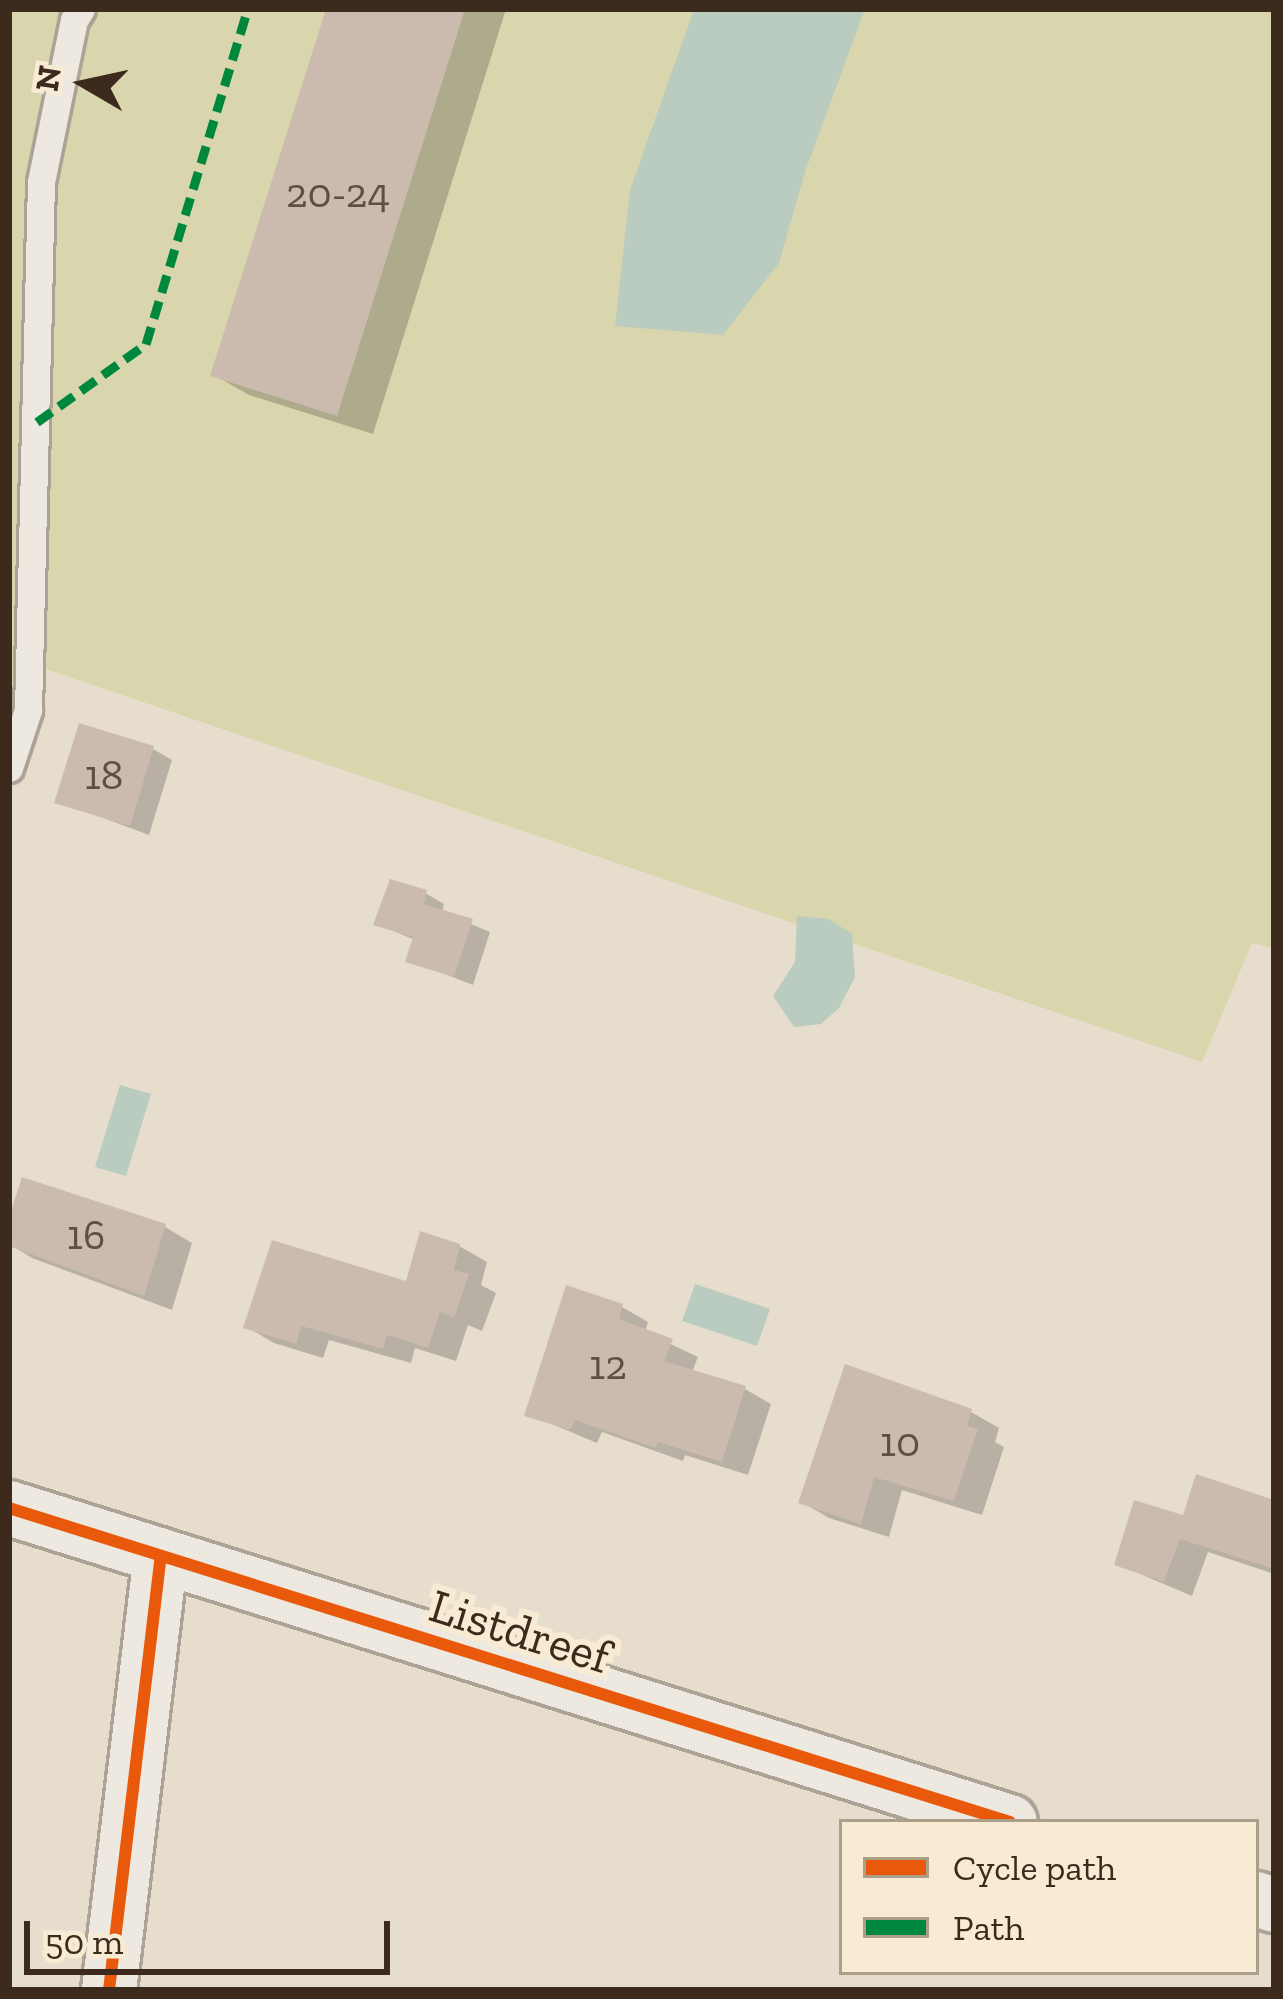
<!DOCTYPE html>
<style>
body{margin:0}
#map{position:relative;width:1283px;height:1999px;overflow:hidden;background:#e7ddcd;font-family:"Zilla Slab",serif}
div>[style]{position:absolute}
.green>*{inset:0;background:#d9d6ae}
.water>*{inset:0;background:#b9ccbf}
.shadow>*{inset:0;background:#0003}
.building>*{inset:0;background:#cbbbae}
.roads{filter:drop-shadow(3px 0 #aca296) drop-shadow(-3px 0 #aca296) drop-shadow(0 3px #aca296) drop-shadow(0 -3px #aca296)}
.lane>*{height:27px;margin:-13.5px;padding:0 13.5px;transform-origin:13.5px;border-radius:13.5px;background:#eee9e0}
.street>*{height:54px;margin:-27px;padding:0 27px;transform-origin:27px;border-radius:27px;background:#eee9e0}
.quiet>*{height:9px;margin-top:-4.5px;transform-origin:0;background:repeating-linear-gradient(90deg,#00873e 0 18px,transparent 0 27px)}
.cycleway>*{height:12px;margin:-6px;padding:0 6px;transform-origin:6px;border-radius:6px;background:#e8590c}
span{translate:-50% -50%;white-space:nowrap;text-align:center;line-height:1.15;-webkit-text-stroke:12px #f8ebd3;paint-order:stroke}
.number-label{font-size:42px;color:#604e41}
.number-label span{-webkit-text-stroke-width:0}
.street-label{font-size:48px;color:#3c2a1d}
.frame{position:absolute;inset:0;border:12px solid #3c2a1d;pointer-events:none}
.legend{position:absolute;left:839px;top:1819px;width:420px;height:156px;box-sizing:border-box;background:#f8ebd3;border:3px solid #ad9e8a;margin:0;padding:15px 21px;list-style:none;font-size:36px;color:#3c2a1d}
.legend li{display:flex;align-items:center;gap:24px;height:60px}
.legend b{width:60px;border:3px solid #ad9e8a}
.north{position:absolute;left:24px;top:24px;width:120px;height:120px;-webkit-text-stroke:9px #f8ebd3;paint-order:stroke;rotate:279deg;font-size:33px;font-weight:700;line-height:48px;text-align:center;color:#3c2a1d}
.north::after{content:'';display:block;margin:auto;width:42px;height:54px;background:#3c2a1d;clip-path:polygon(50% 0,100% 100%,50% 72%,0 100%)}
.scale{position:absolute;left:24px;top:1921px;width:366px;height:54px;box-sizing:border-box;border:6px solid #3c2a1d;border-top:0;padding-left:15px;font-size:36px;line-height:42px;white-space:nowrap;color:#3c2a1d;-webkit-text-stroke:9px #f8ebd3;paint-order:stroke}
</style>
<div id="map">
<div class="green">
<div style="clip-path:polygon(9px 9px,1274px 9px,1274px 948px,1252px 943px,1202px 1062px,34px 665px,9px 729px)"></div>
</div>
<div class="water">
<div style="clip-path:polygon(694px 9px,865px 9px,806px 169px,779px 263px,723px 335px,615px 326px,630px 190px)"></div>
<div style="clip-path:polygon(797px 916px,829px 919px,852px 934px,855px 977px,839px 1008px,821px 1024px,794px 1027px,773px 996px,795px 962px)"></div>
<div style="clip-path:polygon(120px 1085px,151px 1094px,126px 1176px,95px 1167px)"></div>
<div style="clip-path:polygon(695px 1284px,770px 1309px,757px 1346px,682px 1321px)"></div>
</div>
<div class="shadow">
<div style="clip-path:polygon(329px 9px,506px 9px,373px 434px,249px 395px,214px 375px)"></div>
<div style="clip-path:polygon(153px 749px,172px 760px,149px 835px,58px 801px)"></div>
<div style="clip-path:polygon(425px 893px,444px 904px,442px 912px,490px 932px,473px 985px,409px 960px,415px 940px,377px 924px)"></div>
<div style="clip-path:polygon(9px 1227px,165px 1227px,192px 1243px,172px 1310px,32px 1258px,9px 1244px)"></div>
<div style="clip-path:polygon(459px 1246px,487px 1262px,481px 1285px,496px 1293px,482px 1331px,468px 1325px,456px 1361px,415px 1348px,411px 1363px,329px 1340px,323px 1358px,274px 1343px,247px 1327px,408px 1285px)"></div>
<div style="clip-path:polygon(622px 1307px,648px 1322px,645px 1332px,698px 1357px,692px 1372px,745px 1389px,771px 1404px,748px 1475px,685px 1455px,683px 1461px,602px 1432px,597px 1443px,528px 1414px)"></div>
<div style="clip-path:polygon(847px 1368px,971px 1412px,999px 1428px,995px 1442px,1004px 1447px,982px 1515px,902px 1490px,889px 1537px,829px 1518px,802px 1502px)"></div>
<div style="clip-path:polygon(1274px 1506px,1274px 1574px,1208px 1552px,1192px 1596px,1117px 1564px,1185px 1519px)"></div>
</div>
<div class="building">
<div style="clip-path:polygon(326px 9px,465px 9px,337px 416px,210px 376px)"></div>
<div style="clip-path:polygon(79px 723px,154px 746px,130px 826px,54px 803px)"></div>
<div style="clip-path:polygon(390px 879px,427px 890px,424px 904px,473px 919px,454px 977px,405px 962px,413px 937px,373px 925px)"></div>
<div style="clip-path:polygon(22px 1177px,166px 1224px,144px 1296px,9px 1246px,9px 1217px)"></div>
<div style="clip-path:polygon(420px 1231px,460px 1244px,454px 1270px,469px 1274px,454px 1318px,440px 1312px,428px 1348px,387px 1335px,383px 1349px,301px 1326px,296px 1344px,243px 1328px,272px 1240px,406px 1281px)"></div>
<div style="clip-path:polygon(566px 1285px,623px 1304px,619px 1319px,673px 1339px,664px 1361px,746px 1386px,722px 1462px,658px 1442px,656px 1448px,575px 1420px,570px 1430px,524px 1416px)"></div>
<div style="clip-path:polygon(845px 1364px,972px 1409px,967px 1426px,978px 1429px,954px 1501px,874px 1477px,861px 1524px,798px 1503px)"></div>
<div style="clip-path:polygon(1196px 1474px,1274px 1500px,1274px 1569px,1180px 1539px,1164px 1582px,1114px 1565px,1134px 1500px,1183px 1515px)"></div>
</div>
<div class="roads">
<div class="lane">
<div style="left:9px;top:768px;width:61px;rotate:-71.9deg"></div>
<div style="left:28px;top:710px;width:528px;rotate:-88.59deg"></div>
<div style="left:41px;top:182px;width:165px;rotate:-78.5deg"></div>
<div style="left:74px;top:20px;width:13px;rotate:-58deg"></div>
</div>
<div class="street">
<div style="left:9px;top:1508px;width:1049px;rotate:17.42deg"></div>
<div style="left:1256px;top:1899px;width:19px;rotate:18deg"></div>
<div style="left:109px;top:1990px;width:437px;rotate:-83.2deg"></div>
</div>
</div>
<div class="quiet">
<div style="left:37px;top:422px;width:134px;rotate:-35.6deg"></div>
<div style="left:146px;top:344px;width:350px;rotate:-73.1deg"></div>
</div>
<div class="cycleway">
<div style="left:9px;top:1508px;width:1049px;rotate:17.42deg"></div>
<div style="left:109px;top:1990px;width:437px;rotate:-83.2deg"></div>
</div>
<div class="number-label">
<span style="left:338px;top:193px">20-24</span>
<span style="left:104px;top:775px">18</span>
<span style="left:86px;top:1235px">16</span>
<span style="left:608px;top:1365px">12</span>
<span style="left:900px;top:1442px">10</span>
</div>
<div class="street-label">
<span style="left:520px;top:1631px;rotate:17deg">Listdreef</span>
</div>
<div class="frame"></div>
<ul class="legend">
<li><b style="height:15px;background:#e8590c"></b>Cycle path</li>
<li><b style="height:15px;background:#00873e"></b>Path</li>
</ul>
<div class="north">N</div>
<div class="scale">50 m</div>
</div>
